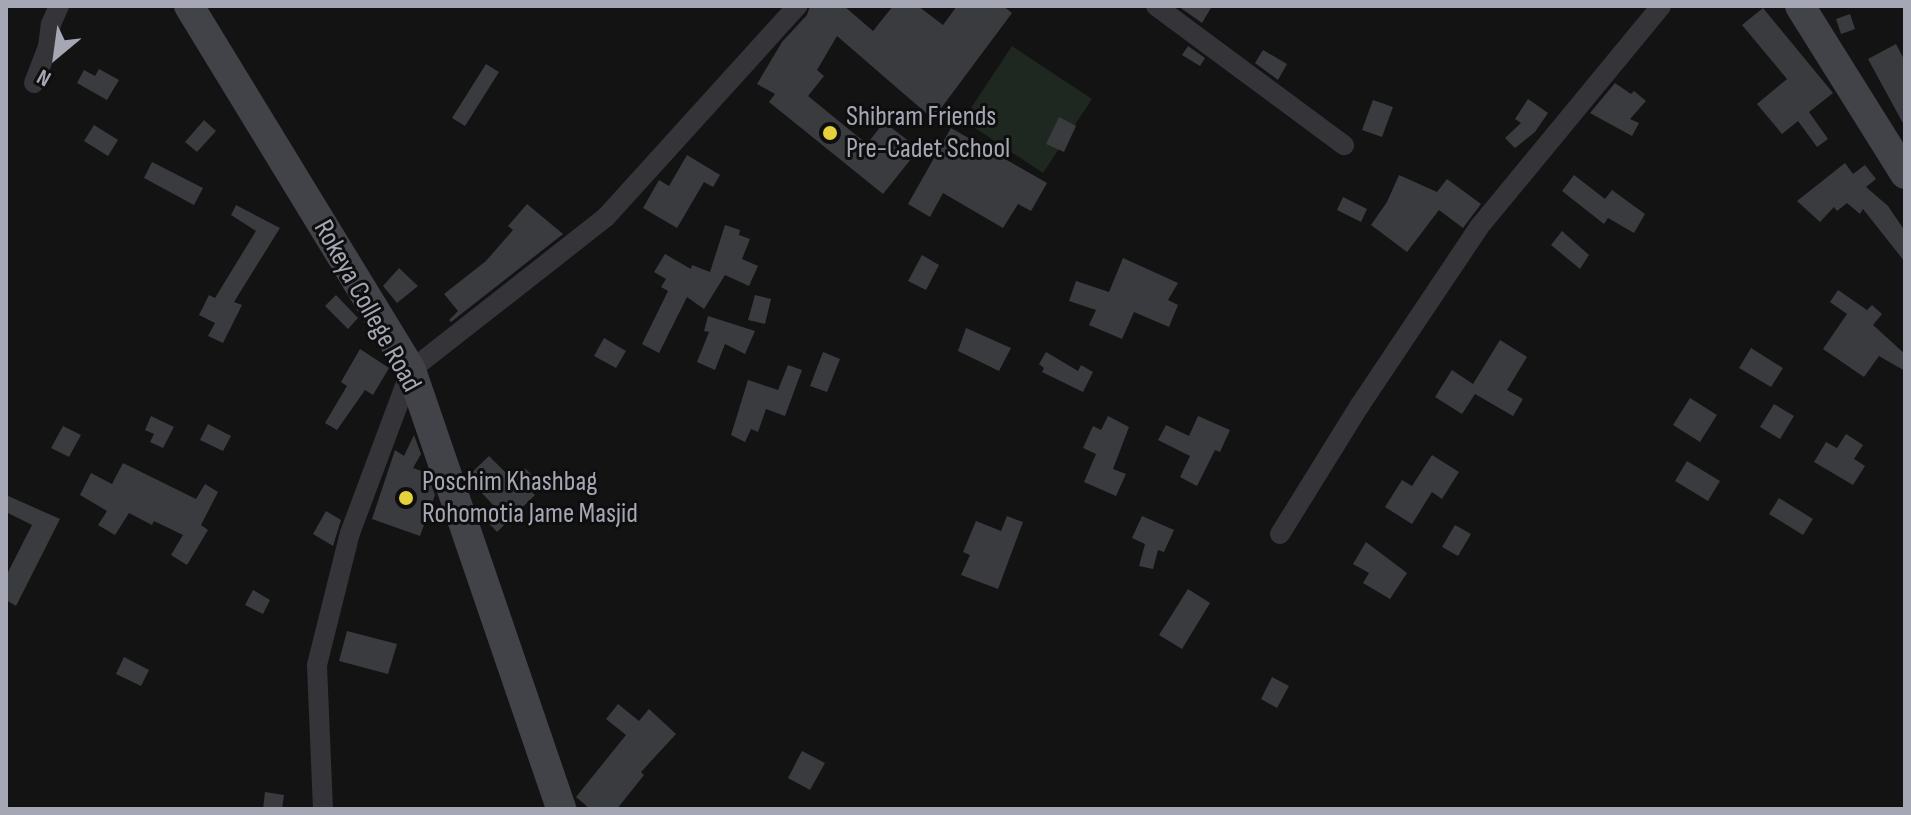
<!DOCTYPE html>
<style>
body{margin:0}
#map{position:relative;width:1911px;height:815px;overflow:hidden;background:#131314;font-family:"Sofia Sans Condensed",sans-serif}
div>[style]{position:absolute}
.green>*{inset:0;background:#1f2721}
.building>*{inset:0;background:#3a3b3e}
.street>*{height:20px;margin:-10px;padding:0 10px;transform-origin:10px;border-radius:10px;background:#343439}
.secondary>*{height:30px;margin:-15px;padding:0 15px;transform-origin:15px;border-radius:15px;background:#424249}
.dots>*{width:22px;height:22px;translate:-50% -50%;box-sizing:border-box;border:4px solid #0e0e0f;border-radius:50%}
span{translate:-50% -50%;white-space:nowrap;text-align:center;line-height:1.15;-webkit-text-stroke:6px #0e0e0f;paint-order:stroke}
.poi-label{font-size:28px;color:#a5a7b4}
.left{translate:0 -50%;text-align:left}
.street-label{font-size:28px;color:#a5a7b4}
.frame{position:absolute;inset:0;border:8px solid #a5a7b4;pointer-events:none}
.north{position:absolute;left:16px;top:16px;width:80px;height:80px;-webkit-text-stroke:6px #0e0e0f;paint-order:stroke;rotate:209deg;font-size:22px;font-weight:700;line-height:32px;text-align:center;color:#a5a7b4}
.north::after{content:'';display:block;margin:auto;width:28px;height:36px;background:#a5a7b4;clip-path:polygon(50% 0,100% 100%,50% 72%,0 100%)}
</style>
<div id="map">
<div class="green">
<div style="clip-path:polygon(1012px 46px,1092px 99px,1043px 173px,963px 120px)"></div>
</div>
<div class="building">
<div style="clip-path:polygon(810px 6px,844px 6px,873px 31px,893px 6px,918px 6px,943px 25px,957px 6px,1003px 6px,1012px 13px,933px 119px,837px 36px,817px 70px,824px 76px,808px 96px,867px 144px,884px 122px,919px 149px,883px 194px,769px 102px,775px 94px,757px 84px,782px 42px,807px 15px)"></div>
<div style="clip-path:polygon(1178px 6px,1212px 6px,1202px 23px)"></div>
<div style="clip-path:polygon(1763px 8px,1833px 93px,1809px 112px,1828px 139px,1817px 147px,1798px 121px,1782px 134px,1757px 104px,1787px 79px,1742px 25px)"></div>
<div style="clip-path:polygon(1850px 14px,1855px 29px,1841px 34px,1836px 19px)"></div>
<div style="clip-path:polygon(1896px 44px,1905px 61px,1905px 127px,1868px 59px)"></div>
<div style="clip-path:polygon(1188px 46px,1205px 58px,1200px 66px,1182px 55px)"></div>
<div style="clip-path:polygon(1263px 50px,1287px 64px,1278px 80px,1255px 63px)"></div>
<div style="clip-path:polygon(486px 64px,499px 72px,465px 126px,452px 118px)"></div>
<div style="clip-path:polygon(99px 69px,119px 80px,107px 100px,77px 83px,84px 70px,95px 76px)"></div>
<div style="clip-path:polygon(1615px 83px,1631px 94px,1634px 91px,1646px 101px,1630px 119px,1639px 123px,1632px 136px,1590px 113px)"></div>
<div style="clip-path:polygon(1528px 99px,1548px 113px,1535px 132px,1515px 148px,1505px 138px,1521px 123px,1515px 119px)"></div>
<div style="clip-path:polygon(1373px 100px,1393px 107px,1382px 137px,1362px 130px)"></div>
<div style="clip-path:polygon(1059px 117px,1076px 126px,1064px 152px,1046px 144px)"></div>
<div style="clip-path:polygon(204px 120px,216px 131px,197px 152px,185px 142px)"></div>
<div style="clip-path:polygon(94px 125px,118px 140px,108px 156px,84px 141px)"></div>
<div style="clip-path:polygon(951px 128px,1047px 183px,1031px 211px,1018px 204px,1003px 228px,943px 193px,930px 217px,908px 204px)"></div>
<div style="clip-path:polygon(687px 155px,720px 175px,713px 187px,704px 182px,677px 228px,643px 208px,659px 180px,669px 186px)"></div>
<div style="clip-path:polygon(152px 162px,203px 188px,194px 205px,144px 178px)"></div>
<div style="clip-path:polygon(1845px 163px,1853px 174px,1865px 165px,1876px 179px,1866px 187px,1888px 206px,1905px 231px,1905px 262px,1863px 209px,1860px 214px,1847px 203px,1837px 211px,1834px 207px,1820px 222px,1797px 201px)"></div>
<div style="clip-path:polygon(1399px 175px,1437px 192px,1447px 179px,1481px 204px,1463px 228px,1439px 210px,1407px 252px,1371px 225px,1387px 202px)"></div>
<div style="clip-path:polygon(1574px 175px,1605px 199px,1612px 190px,1645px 214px,1634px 233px,1608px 218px,1604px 224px,1562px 191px)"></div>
<div style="clip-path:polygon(1343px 197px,1367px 209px,1361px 222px,1337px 210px)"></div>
<div style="clip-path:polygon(527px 204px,563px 234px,451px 322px,449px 320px,458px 311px,444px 294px,486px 261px,513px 230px,508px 226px)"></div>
<div style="clip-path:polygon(236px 205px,280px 228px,234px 302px,242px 305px,223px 343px,208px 336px,215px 323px,199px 315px,209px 295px,215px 298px,256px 231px,231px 215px)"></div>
<div style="clip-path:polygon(725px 225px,740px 230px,739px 235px,750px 239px,742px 259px,758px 266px,749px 286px,725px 275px,704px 309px,687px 297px,659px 353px,642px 344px,668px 291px,661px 287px,666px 279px,654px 272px,665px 254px,691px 269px,692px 265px,710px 272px)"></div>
<div style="clip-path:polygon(1562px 231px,1589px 255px,1580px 269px,1551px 245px)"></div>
<div style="clip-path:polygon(922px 255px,939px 265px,926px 290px,908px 281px)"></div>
<div style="clip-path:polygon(1123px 258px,1178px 283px,1168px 300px,1178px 305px,1169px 327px,1134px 312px,1122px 339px,1089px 325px,1096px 310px,1069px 301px,1076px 281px,1109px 292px)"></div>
<div style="clip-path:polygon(399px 268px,418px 286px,397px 303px,383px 286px)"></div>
<div style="clip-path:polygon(1838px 290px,1867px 310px,1872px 305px,1882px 314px,1873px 325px,1905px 354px,1905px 371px,1879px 356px,1864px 377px,1823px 349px,1847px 314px,1830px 302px)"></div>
<div style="clip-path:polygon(336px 295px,358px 318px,348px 329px,325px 306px)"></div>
<div style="clip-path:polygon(755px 295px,771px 299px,765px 324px,748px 320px)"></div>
<div style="clip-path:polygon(708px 316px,755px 331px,745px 354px,725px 344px,715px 370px,697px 362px,709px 332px,704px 331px)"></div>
<div style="clip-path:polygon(966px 328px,1011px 348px,999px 371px,958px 351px)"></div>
<div style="clip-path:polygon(604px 338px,626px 351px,616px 368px,594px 356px)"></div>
<div style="clip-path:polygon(1500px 340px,1527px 357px,1507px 390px,1523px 399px,1513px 416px,1475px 394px,1462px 414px,1435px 397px,1452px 370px,1473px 384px)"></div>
<div style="clip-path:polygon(1751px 348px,1783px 368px,1771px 387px,1739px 368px)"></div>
<div style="clip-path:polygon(360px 349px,389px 368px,373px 395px,365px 390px,337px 430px,325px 423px,347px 386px,341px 382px)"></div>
<div style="clip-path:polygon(823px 352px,840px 359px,827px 392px,810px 386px)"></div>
<div style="clip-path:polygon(1046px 352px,1078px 371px,1081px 365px,1093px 372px,1083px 392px,1042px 372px,1044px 368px,1039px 364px)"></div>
<div style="clip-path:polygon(788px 365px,802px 370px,785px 416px,766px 409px,758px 432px,751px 429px,745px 442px,731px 435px,748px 380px,778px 390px)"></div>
<div style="clip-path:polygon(1690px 398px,1717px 415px,1700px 442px,1673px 425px)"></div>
<div style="clip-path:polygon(1774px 404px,1794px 416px,1780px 439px,1760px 427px)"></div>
<div style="clip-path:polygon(151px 416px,174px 427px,163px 448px,150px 442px,154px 434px,145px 430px)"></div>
<div style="clip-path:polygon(1108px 416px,1129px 427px,1113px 469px,1126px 474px,1116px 496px,1084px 482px,1096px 454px,1083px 448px,1093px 426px,1101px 430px)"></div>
<div style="clip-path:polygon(1198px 416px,1230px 430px,1220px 452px,1215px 450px,1197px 486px,1180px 477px,1190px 456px,1158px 440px,1166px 425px,1189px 436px)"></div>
<div style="clip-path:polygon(208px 424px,231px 436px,223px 451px,200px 440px)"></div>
<div style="clip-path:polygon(63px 426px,81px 435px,69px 457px,51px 448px)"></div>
<div style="clip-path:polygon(1846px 434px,1863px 445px,1854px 459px,1865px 466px,1853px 485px,1814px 462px,1826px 442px,1837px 448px)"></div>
<div style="clip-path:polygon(414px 435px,421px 454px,413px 468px,427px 473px,435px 495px,420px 536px,372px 519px,395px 450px,404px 456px)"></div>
<div style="clip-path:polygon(1432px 455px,1459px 472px,1442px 499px,1432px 492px,1412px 524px,1385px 507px,1402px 480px,1412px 486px)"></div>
<div style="clip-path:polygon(489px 456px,513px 480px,525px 468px,536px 479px,527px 488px,535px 495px,497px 532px,483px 517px,494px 506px,467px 477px)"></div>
<div style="clip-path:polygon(1687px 461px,1720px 481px,1708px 501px,1675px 481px)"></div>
<div style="clip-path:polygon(123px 463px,196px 499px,205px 484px,218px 492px,201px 525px,208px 530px,187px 565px,171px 555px,183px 535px,154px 521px,152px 525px,129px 513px,115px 535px,98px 525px,107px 511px,80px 495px,91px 473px,112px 484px)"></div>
<div style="clip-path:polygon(6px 495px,60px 519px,16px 606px,6px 600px,6px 576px,32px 525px,6px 512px)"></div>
<div style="clip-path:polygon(1779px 498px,1813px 519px,1803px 535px,1769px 514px)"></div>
<div style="clip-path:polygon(326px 511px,341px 520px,333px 546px,313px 534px)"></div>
<div style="clip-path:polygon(1007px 516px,1023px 522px,998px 589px,961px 575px,970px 555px,963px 552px,976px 521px,1001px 531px)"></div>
<div style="clip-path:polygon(1142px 516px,1174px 530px,1164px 552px,1158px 550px,1153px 569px,1139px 566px,1145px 544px,1132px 538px)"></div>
<div style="clip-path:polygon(1455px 525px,1471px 534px,1458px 556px,1442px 547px)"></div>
<div style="clip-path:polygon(1366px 542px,1407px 573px,1390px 599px,1363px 583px,1369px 573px,1353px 564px)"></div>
<div style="clip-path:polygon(1188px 589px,1210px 603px,1182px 649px,1159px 635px)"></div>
<div style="clip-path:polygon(253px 590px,270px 600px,263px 614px,245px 605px)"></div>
<div style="clip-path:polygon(347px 631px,397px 644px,388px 674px,339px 661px)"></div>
<div style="clip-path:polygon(124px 657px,149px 670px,141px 686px,116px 674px)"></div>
<div style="clip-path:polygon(1272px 677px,1289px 686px,1277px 708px,1261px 699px)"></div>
<div style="clip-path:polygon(618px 704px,639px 721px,649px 709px,676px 734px,641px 772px,644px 775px,617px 809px,590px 809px,576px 797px,626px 735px,606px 719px)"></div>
<div style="clip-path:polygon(802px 751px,825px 763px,810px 790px,788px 778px)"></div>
<div style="clip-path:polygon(265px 792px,284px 795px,282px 809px,263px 809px)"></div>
</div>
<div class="street">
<div style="left:1156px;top:6px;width:234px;rotate:36.5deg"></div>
<div style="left:34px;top:83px;width:39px;rotate:-69deg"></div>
<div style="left:48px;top:47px;width:23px;rotate:-83deg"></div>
<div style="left:51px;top:24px;width:20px;rotate:-66deg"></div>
<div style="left:1280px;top:534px;width:152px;rotate:-58.2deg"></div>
<div style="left:1360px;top:405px;width:214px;rotate:-56.2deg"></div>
<div style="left:1479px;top:227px;width:286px;rotate:-50.5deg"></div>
<div style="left:323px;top:809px;width:144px;rotate:-92.4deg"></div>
<div style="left:317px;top:665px;width:136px;rotate:-76deg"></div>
<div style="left:350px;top:533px;width:174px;rotate:-69.5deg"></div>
<div style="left:411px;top:370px;width:248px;rotate:-38.1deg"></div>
<div style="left:606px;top:217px;width:285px;rotate:-47.8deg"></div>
</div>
<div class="secondary">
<div style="left:189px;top:6px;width:426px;rotate:58.6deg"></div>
<div style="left:411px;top:370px;width:464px;rotate:71.1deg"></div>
<div style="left:1800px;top:6px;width:198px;rotate:58deg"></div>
</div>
<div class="dots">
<div style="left:830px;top:133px;background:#e4d13b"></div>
<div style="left:406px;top:498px;background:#e4d13b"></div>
</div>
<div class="poi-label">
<span class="left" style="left:846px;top:133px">Shibram Friends<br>Pre-Cadet School</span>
<span class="left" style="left:422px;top:498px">Poschim Khashbag<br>Rohomotia Jame Masjid</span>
</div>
<div class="street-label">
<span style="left:367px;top:306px;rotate:61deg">Rokeya College Road</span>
</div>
<div class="frame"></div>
<div class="north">N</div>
</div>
